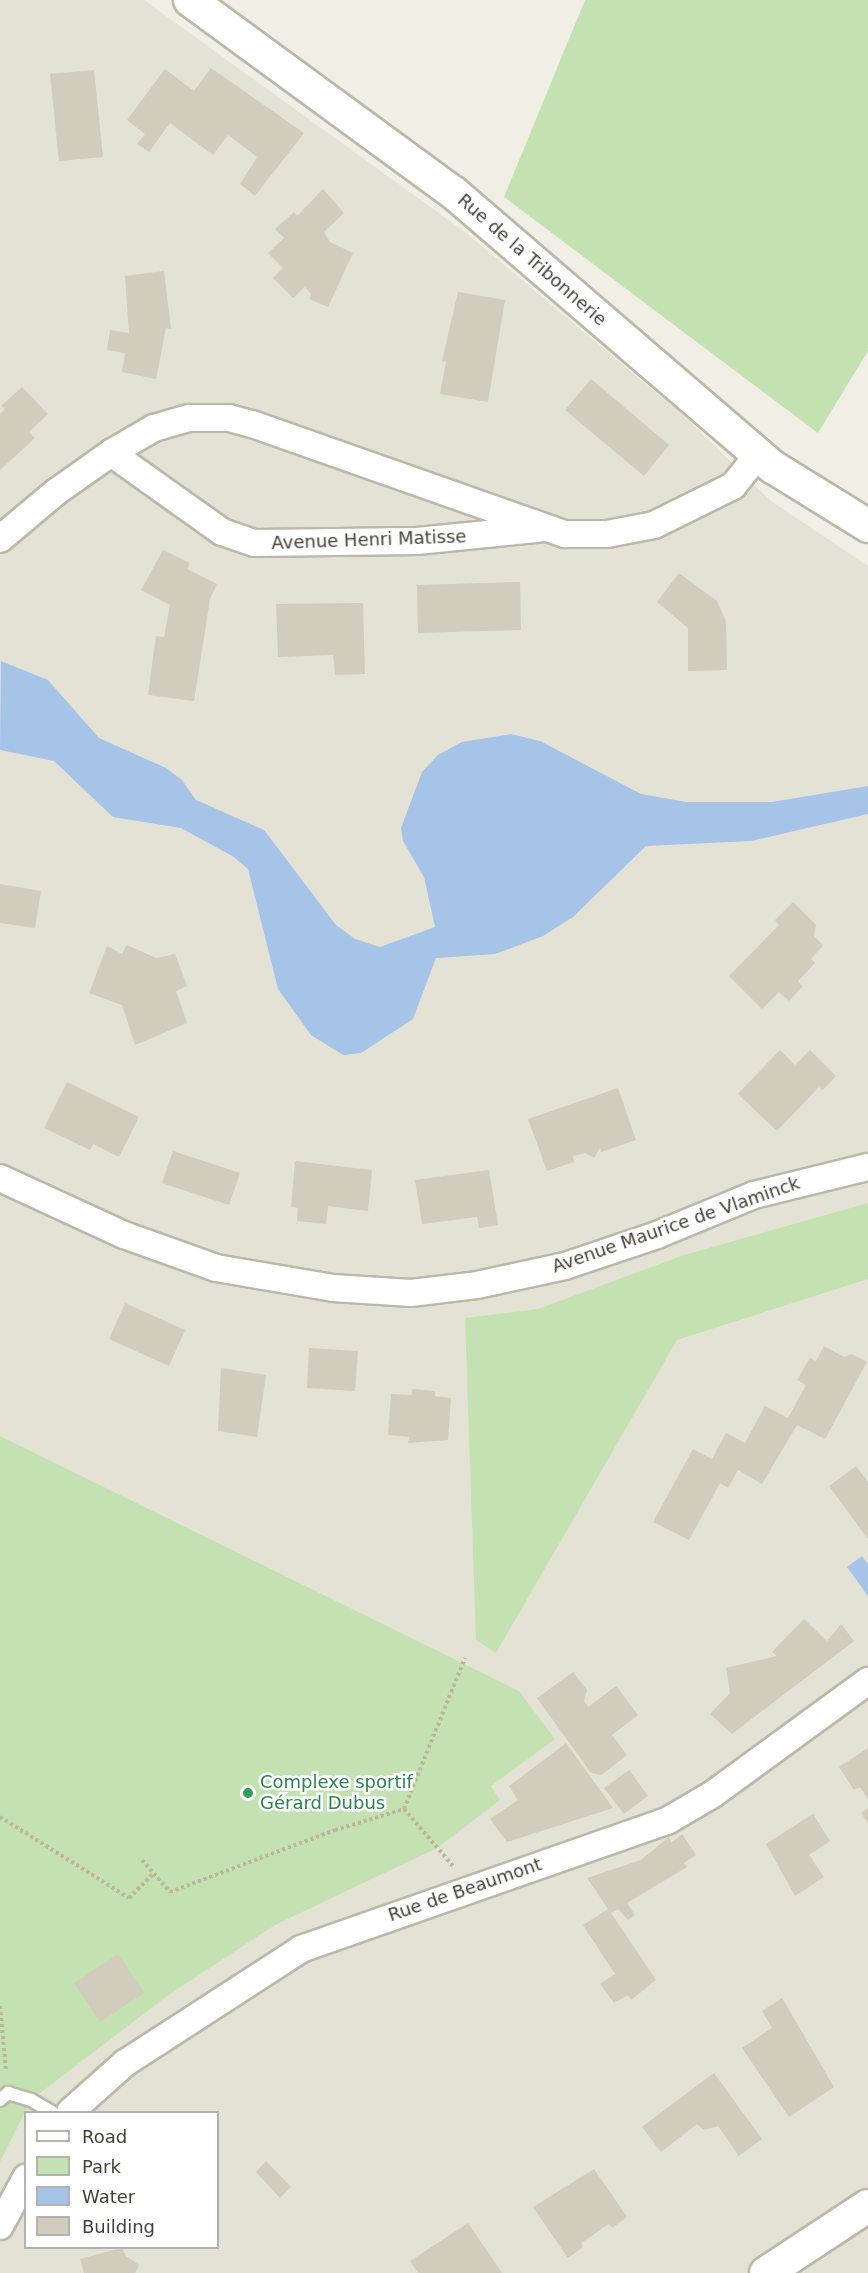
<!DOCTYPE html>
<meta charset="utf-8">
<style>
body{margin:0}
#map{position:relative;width:868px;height:2273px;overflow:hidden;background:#f1efe5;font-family:"DejaVu Sans",sans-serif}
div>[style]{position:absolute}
.residential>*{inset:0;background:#e4e2d4}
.green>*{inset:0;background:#c4e2b1}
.water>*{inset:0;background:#a6c3e8}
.building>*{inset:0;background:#d1ccbc}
.path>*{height:4px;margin-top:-2px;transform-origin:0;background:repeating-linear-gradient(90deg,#bcb59b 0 3px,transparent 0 6px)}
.roads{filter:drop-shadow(2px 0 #bbb8a9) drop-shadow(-2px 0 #bbb8a9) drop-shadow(0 2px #bbb8a9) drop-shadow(0 -2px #bbb8a9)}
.service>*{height:12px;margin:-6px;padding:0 6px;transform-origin:6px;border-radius:6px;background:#fff}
.minor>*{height:26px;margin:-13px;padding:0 13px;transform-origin:13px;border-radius:13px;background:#fff}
.tertiary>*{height:32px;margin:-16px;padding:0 16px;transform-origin:16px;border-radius:16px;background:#fff}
.dots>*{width:16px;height:16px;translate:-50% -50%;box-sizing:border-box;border:3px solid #fff;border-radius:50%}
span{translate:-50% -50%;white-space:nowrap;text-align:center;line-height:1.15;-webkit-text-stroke:5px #fff;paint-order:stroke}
.street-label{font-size:18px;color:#433f35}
.leisure-label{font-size:18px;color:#27864d}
.left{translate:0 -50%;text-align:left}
.legend{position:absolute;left:24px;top:2111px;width:195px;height:138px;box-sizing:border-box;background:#fff;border:2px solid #b4b2ae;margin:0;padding:8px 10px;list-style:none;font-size:18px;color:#433f35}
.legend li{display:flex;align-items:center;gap:12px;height:30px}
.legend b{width:30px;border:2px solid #b4b2ae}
</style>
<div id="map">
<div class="residential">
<div style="clip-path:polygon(evenodd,0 0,144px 0,465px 232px,686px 418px,771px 501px,868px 566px,868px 2273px,0 2273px,0 0,26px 2112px,218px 2112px,218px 2248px,26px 2248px,26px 2112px)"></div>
</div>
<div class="green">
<div style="clip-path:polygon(585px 0,868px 0,868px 351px,818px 433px,504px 197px)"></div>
<div style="clip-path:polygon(868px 1203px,868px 1279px,677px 1340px,496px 1653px,476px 1640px,465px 1318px,538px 1309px,684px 1255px)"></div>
<div style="clip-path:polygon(0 1436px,519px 1691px,555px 1739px,491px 1786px,500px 1800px,437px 1848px,275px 1925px,167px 1996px,31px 2100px,0 2162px)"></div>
</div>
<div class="water">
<div style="clip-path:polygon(1px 661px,48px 680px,99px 738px,166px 768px,182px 780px,196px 800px,264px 830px,336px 925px,355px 939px,380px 947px,435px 927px,424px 877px,403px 841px,401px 828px,422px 772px,438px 755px,462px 742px,511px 734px,540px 741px,641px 794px,686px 802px,772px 802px,868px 786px,868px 814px,751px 841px,646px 846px,573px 917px,543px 936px,495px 954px,436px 958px,413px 1019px,361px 1053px,343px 1055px,311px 1035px,278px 989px,248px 869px,234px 857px,181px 828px,113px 817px,54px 761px,0 750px)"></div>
<div style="clip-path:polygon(862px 1556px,868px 1564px,868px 1596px,847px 1567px)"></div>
</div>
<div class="building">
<div style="clip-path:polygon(211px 68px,304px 133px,255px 196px,240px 184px,257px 157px,228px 135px,213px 155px,170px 123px,149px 152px,137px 144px,145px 134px,127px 120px,165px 69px,194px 91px)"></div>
<div style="clip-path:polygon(94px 70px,103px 157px,59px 161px,50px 74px)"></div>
<div style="clip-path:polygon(323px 189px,344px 213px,324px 232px,330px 242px,353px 253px,328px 307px,309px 299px,311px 294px,305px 287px,293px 298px,273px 278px,283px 268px,268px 253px,284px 238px,275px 229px,294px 212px,297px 216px)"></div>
<div style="clip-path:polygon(164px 271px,171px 329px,166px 328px,156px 379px,122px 372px,125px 353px,107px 350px,110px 330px,129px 333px,125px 276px)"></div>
<div style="clip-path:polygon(458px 292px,505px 300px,488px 402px,440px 394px,446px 362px,442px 361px)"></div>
<div style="clip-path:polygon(591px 379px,669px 445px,644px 476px,565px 410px)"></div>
<div style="clip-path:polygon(22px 387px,48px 414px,29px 432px,35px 438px,0 470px,0 414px,5px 409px,1px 406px)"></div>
<div style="clip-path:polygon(163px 550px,190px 563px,187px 569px,217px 584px,210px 599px,194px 701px,148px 695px,156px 636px,164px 637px,170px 605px,141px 590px)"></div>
<div style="clip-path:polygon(679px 573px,717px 601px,726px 621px,727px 670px,688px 671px,688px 628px,657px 602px)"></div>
<div style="clip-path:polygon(520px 582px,521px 630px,418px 633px,417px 585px)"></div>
<div style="clip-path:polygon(363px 603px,365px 674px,335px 675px,333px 655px,278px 657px,276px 604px)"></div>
<div style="clip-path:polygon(0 884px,41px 891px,35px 928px,0 923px)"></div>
<div style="clip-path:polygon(793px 902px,816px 925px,814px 936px,823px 945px,811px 959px,815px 963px,798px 981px,803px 986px,789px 1001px,779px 992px,762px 1009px,729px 976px,779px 925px,775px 920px)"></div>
<div style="clip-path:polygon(127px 945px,156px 958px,175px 954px,187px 986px,176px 991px,187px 1023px,135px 1045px,122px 1005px,89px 993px,107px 946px,122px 954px)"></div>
<div style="clip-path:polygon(780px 1050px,795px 1065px,810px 1050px,836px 1076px,823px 1090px,819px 1087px,777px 1131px,738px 1094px)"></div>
<div style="clip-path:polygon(67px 1082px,139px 1117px,119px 1157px,93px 1144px,90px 1150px,44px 1128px)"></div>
<div style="clip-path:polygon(618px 1088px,636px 1140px,601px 1152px,600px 1148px,594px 1158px,585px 1153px,573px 1156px,574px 1162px,547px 1171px,528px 1119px)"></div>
<div style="clip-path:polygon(173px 1151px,240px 1173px,229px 1205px,162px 1183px)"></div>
<div style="clip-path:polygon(295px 1161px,372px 1170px,368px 1211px,328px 1206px,326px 1224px,297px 1221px,298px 1208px,291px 1207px)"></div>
<div style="clip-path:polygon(489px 1170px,498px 1225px,479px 1228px,477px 1217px,422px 1224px,415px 1180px)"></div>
<div style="clip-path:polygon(125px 1303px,185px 1330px,169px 1366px,109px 1339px)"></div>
<div style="clip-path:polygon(824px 1346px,844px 1357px,852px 1354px,867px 1362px,825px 1439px,797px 1425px,762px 1484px,738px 1470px,728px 1488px,720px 1483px,689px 1540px,653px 1522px,693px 1449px,712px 1459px,726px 1433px,745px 1443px,765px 1406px,788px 1418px,806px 1385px,797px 1380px,810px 1358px,816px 1361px)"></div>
<div style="clip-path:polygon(309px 1348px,358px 1351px,355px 1391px,307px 1388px)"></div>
<div style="clip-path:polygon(221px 1368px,266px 1375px,257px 1437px,218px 1431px)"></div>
<div style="clip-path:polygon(412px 1389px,435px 1391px,435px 1396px,451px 1398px,448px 1440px,408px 1443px,409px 1437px,388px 1435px,391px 1394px,412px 1395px)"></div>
<div style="clip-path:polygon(856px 1466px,868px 1482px,868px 1539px,829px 1486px)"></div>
<div style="clip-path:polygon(804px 1619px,827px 1641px,841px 1624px,854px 1641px,732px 1734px,710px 1714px,730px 1693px,726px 1668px,777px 1656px,772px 1652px)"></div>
<div style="clip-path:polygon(573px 1672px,587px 1690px,584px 1701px,588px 1707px,616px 1686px,638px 1715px,612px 1735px,627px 1755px,601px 1775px,591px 1773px,537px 1698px)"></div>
<div style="clip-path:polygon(566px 1743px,613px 1808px,507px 1842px,490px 1819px,518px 1800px,509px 1786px)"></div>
<div style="clip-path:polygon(868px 1748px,868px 1799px,860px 1787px,854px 1790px,839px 1767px)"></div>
<div style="clip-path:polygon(629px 1770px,648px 1796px,624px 1814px,604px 1788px)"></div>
<div style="clip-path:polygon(868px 1808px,868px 1823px,861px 1813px)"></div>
<div style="clip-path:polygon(813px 1814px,830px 1841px,809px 1855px,824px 1877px,795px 1896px,766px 1844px)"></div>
<div style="clip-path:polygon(682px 1834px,696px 1855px,684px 1863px,687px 1867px,627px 1903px,635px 1915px,628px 1920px,618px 1909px,611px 1913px,656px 1980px,631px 2000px,628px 1995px,614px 2003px,600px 1984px,615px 1974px,583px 1925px,608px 1909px,587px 1878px,641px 1860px,669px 1837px,671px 1843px)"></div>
<div style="clip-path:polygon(118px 1954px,144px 1993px,100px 2022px,74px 1983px)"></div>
<div style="clip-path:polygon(782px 1998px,834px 2087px,789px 2117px,742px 2048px,772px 2028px,762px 2011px)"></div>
<div style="clip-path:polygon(714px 2073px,762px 2139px,739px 2156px,718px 2126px,704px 2130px,697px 2124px,661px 2152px,642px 2127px)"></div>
<div style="clip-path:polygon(266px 2161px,291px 2187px,280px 2198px,256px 2172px)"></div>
<div style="clip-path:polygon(594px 2169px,627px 2217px,612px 2228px,609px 2224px,581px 2243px,583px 2247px,568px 2258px,533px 2207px)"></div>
<div style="clip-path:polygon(468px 2223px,502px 2273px,418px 2273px,410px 2261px)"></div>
<div style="clip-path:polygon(122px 2248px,126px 2256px,139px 2265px,135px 2273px,84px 2273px,80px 2259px)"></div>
</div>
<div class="path">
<div style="left:404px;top:1809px;width:163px;rotate:-68deg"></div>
<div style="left:0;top:1817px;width:152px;rotate:32.1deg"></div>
<div style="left:129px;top:1898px;width:35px;rotate:-45deg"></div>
<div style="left:142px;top:1860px;width:43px;rotate:48.8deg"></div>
<div style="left:170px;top:1892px;width:176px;rotate:-20.6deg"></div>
<div style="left:335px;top:1830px;width:72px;rotate:-16.9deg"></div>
<div style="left:404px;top:1809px;width:75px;rotate:49.3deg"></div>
<div style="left:0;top:2006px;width:65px;rotate:84.7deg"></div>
</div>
<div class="roads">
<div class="service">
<div style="left:0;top:2100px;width:11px;rotate:-41deg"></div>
<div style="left:8px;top:2093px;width:24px;rotate:17deg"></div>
<div style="left:31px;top:2100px;width:24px;rotate:30deg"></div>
</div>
<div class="minor">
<div style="left:111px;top:453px;width:136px;rotate:35.4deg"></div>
<div style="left:222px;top:532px;width:34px;rotate:19deg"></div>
<div style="left:254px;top:543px;width:163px;rotate:-0.7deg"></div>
<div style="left:417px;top:541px;width:122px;rotate:-5.7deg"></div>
<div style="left:0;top:539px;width:73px;rotate:-40deg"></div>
<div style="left:56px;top:492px;width:67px;rotate:-35.3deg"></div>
<div style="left:111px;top:453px;width:50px;rotate:-30.2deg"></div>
<div style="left:154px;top:428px;width:37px;rotate:-16deg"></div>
<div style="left:190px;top:418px;width:39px"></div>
<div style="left:229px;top:418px;width:24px;rotate:15deg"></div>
<div style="left:252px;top:424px;width:332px;rotate:19.4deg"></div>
<div style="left:565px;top:534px;width:42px"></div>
<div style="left:607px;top:534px;width:48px;rotate:-10.8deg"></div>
<div style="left:654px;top:525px;width:88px;rotate:-26.3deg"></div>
<div style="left:733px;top:486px;width:40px;rotate:-51deg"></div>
<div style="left:0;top:1178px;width:136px;rotate:24.7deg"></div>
<div style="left:124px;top:1235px;width:98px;rotate:19.7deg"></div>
<div style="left:216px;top:1268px;width:119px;rotate:9.7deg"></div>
<div style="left:333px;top:1288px;width:78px;rotate:3.7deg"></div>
<div style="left:411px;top:1293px;width:66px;rotate:-6.9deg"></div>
<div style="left:477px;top:1285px;width:90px;rotate:-12.2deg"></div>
<div style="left:565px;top:1266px;width:97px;rotate:-18.6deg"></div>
<div style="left:657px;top:1235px;width:105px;rotate:-22.4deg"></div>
<div style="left:754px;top:1195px;width:117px;rotate:-13.8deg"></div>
<div style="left:70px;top:2112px;width:74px;rotate:-41.7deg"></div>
<div style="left:125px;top:2063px;width:210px;rotate:-32.9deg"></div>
<div style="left:301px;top:1949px;width:388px;rotate:-19.3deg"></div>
<div style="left:667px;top:1821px;width:53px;rotate:-30.4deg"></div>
<div style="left:713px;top:1794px;width:192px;rotate:-36.1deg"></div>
<div style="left:0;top:2226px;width:55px;rotate:-61.6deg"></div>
</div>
<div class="tertiary">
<div style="left:190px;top:0;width:327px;rotate:36.2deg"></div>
<div style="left:454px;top:193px;width:421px;rotate:40.7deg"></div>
<div style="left:773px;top:467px;width:112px;rotate:31.8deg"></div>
<div style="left:766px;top:2273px;width:122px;rotate:-33.3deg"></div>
</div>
</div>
<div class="dots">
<div style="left:248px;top:1793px;background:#2e9e5b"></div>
</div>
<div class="street-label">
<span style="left:532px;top:260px;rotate:41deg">Rue de la Tribonnerie</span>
<span style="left:369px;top:540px;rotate:-2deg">Avenue Henri Matisse</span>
<span style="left:676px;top:1225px;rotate:-19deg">Avenue Maurice de Vlaminck</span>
<span style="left:465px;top:1890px;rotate:-19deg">Rue de Beaumont</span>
</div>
<div class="leisure-label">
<span class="left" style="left:260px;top:1793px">Complexe sportif<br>Gérard Dubus</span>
</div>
<ul class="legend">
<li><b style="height:8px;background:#fff"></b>Road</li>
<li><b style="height:16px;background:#c4e2b1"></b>Park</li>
<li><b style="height:16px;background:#a6c3e8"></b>Water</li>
<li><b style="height:16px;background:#d1ccbc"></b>Building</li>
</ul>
</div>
